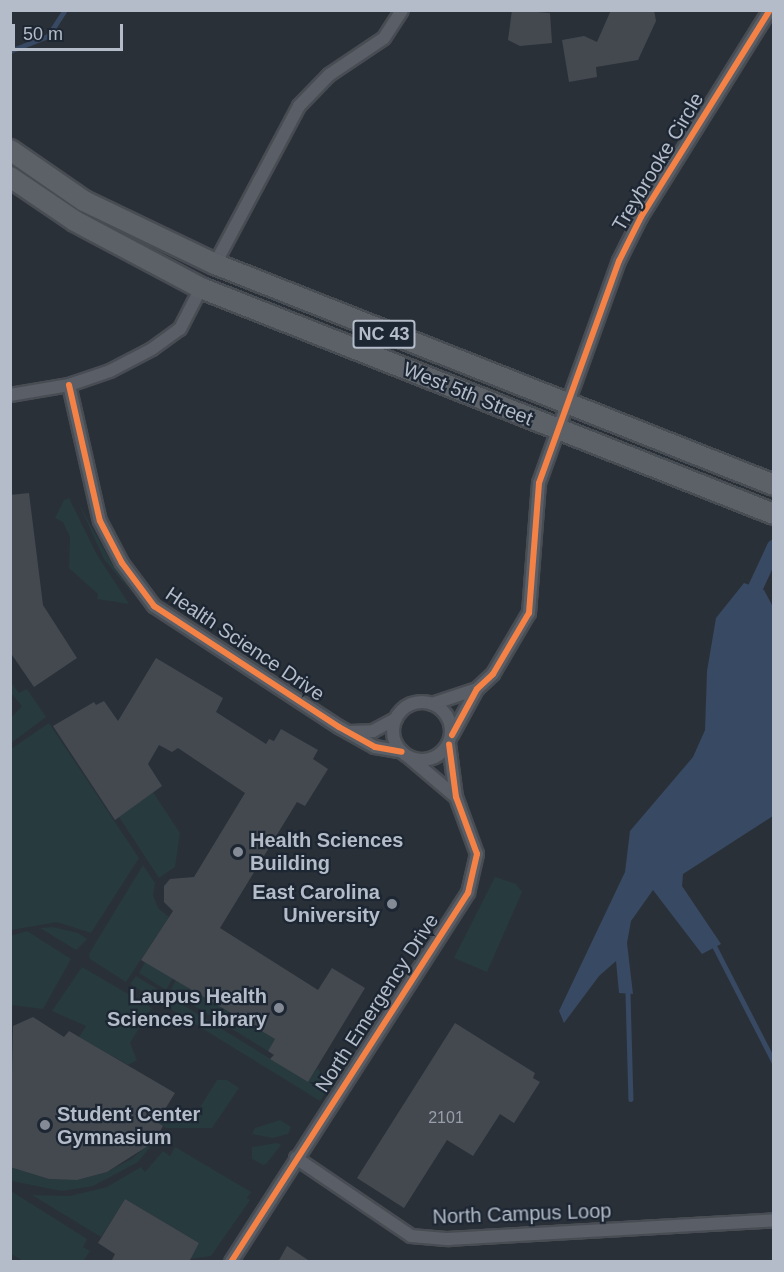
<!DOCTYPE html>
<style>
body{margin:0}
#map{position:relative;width:784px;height:1272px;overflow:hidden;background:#2a3038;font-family:Arial,sans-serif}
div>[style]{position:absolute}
.green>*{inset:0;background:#273a3e}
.water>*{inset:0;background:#384963}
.stream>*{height:4.5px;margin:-2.25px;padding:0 2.25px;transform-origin:2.25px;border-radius:2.25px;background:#384963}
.canal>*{height:15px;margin:-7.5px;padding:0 7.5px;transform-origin:7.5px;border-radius:7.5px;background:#384963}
.building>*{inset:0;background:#444950}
.roads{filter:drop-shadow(2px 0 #484c53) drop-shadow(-2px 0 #484c53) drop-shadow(0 2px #484c53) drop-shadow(0 -2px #484c53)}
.minor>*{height:12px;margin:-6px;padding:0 6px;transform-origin:6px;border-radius:6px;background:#5a5e66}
.minor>.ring{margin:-6px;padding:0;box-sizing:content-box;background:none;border:12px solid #5a5e66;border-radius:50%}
.primary>*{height:20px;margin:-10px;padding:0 10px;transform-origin:10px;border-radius:10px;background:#5c6168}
.cycleway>*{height:6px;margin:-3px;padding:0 3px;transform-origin:3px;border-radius:3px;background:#f48246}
.dots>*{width:16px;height:16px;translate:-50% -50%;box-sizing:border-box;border:3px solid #1d2633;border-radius:50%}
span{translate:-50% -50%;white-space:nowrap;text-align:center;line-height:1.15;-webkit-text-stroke:4.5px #1d2633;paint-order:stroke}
.number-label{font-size:16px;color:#989fab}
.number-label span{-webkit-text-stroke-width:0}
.shield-label span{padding:2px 4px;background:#1d2633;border:2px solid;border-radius:4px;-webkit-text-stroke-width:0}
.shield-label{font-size:18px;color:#b4bcc9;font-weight:700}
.street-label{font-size:20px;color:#b4bcc9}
.poi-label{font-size:20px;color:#b4bcc9;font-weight:700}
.left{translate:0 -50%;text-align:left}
.right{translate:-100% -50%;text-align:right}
.frame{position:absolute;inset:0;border:12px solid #b4bcc9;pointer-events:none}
.scale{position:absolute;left:12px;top:24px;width:111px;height:27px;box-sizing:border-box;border:3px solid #b4bcc9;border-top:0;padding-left:8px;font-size:18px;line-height:21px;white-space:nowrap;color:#b4bcc9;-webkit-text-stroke:4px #1d2633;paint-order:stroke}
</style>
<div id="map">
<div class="green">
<div style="clip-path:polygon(69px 498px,96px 553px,129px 604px,97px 599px,98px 594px,69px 568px,70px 537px,63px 522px,55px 518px,64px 500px)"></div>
<div style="clip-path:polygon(78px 502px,111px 562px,135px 597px,104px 559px)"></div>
<div style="clip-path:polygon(10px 681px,19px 693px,27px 689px,46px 717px,11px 743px,11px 718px,22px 706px,11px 693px)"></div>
<div style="clip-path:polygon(49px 723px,139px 858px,91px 933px,57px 922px,11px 930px,11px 749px)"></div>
<div style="clip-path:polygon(153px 792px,180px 833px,175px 867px,159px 878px,119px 817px)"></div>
<div style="clip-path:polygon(143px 865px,155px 883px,153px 895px,158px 908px,169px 917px,126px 982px,90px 959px,89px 954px)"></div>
<div style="clip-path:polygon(495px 877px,516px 884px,522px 892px,487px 972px,454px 958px)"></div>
<div style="clip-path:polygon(53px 927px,78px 933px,87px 939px,76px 950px,40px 928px)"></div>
<div style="clip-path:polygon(27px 931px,71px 959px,43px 1009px,11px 1005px,11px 936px)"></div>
<div style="clip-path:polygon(145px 962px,173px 978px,166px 990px,139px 973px)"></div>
<div style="clip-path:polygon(82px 967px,152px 1008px,130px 1043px,137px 1060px,128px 1065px,79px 1037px,86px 1026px,52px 1011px)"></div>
<div style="clip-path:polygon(136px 976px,308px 1082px,317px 1068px,331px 1085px,320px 1101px,130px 984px)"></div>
<div style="clip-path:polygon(176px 980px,275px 1039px,268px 1051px,170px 991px)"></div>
<div style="clip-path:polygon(217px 1080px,227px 1080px,239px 1088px,212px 1128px,166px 1128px,157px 1122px,164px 1110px,197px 1112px)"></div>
<div style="clip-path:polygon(280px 1120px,291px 1127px,288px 1134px,273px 1138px,252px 1134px,255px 1128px)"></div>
<div style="clip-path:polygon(151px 1141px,154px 1142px,138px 1162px,93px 1186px,62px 1191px,11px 1181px,10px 1167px,49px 1179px,77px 1180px,107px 1172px,133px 1158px)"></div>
<div style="clip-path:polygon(277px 1143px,281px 1145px,267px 1163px,263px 1165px,252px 1159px,252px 1147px)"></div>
<div style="clip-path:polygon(175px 1147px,251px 1192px,247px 1198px,250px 1200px,211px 1256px,190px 1259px,199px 1243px,125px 1199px,101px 1237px,32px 1195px,70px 1196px,107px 1187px,141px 1167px,145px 1172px,163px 1151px,170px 1156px)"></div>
<div style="clip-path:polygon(11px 1191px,87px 1239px,83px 1247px,90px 1251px,83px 1261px,23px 1261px,11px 1254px)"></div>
</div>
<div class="water">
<div style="clip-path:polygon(744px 583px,764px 590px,773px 607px,773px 816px,683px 874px,682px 886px,721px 944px,702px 954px,653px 890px,631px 921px,627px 943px,633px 994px,619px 993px,616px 961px,599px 976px,564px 1023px,559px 1011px,625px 872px,630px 831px,693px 757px,705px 730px,707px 671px,716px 618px)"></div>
</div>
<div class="stream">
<div style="left:10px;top:51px;width:41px;rotate:-21.5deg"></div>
<div style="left:48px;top:36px;width:31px;rotate:-57deg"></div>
<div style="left:715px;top:947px;width:129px;rotate:62.8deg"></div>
<div style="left:628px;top:994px;width:105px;rotate:88.4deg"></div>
</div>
<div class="canal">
<div style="left:755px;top:587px;width:45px;rotate:-65.1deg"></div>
</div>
<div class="building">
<div style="clip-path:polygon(512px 10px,550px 13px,552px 43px,520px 46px,508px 40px)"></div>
<div style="clip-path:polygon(611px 10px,654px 10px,656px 21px,638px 60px,596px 67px,597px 77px,569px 82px,562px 40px,584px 36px,597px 42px)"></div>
<div style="clip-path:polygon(29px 493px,43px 605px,77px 658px,34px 687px,10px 652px,10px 495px)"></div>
<div style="clip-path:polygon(156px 658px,223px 698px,216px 712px,266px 744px,269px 739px,274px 741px,281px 729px,318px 750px,313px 759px,328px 769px,305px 806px,297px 802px,220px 928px,318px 990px,332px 968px,365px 988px,308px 1082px,270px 1059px,274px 1055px,268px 1051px,275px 1039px,141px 960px,173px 911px,164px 902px,164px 886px,170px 879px,194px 877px,245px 793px,178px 748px,172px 752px,159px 745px,148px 764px,162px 786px,115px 820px,53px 726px,94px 702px,96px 705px,104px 701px,118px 721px)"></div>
<div style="clip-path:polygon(33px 1017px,64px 1037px,69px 1031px,175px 1093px,157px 1122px,163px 1126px,154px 1142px,107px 1172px,77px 1180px,49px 1179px,10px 1167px,13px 1026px)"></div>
<div style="clip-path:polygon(455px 1023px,535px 1073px,533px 1078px,540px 1082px,514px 1123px,500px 1114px,473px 1156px,447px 1140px,404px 1208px,357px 1178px)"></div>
<div style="clip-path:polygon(125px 1199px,199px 1243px,189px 1262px,111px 1262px,115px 1254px,98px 1243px)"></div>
<div style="clip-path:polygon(287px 1246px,311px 1262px,278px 1262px)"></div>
</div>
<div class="roads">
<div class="minor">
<div style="left:215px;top:264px;width:179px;rotate:-62deg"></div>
<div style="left:299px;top:106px;width:43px;rotate:-45.9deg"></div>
<div style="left:329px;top:75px;width:66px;rotate:-33.9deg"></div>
<div style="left:384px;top:38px;width:33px;rotate:-57deg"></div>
<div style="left:69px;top:385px;width:139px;rotate:77.2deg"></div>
<div style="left:100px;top:521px;width:47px;rotate:62.4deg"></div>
<div style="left:122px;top:563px;width:54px;rotate:53.3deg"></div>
<div style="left:154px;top:606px;width:221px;rotate:33.2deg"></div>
<div style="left:339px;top:727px;width:41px;rotate:29.1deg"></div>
<div style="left:375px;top:747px;width:27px;rotate:10deg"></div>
<div style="left:10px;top:395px;width:60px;rotate:-9.6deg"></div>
<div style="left:69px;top:385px;width:43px;rotate:-18.9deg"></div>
<div style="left:110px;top:371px;width:47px;rotate:-27.6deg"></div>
<div style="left:152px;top:349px;width:34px;rotate:-36deg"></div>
<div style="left:180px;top:329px;width:46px;rotate:-62.9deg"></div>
<div class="ring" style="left:393px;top:702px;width:46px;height:46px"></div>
<div style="left:432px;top:704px;width:47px;rotate:-18.4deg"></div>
<div style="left:349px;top:732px;width:24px;rotate:-2deg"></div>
<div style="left:373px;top:731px;width:26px;rotate:-28deg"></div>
<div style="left:452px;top:735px;width:52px;rotate:-61.5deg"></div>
<div style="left:477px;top:689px;width:22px;rotate:-43deg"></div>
<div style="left:493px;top:674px;width:71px;rotate:-59.5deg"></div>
<div style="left:529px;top:613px;width:130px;rotate:-85.6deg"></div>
<div style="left:539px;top:483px;width:236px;rotate:-70.2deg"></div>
<div style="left:619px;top:261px;width:49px;rotate:-63.4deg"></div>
<div style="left:641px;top:217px;width:244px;rotate:-58.1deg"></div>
<div style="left:410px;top:758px;width:60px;rotate:40.3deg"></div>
<div style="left:296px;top:1158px;width:139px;rotate:34.1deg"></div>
<div style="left:411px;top:1236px;width:38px;rotate:5deg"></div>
<div style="left:449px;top:1239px;width:326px;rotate:-3.3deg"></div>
<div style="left:231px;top:1262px;width:439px;rotate:-57.3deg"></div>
<div style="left:468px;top:893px;width:40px;rotate:-77deg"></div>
<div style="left:477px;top:854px;width:61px;rotate:-110.2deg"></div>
<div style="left:456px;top:797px;width:53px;rotate:-97.5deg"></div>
</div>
<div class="primary">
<div style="left:10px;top:150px;width:90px;rotate:34.6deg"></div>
<div style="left:84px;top:201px;width:145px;rotate:25.7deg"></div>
<div style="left:215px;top:264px;width:601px;rotate:21.57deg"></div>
<div style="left:10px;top:177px;width:78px;rotate:34.1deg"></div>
<div style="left:75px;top:221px;width:143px;rotate:28deg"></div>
<div style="left:201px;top:288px;width:616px;rotate:21.53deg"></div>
</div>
</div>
<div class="cycleway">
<div style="left:69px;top:385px;width:139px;rotate:77.2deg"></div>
<div style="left:100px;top:521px;width:47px;rotate:62.4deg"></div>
<div style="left:122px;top:563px;width:54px;rotate:53.3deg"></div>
<div style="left:154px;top:606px;width:221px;rotate:33.2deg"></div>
<div style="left:339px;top:727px;width:41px;rotate:29.1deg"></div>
<div style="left:375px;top:747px;width:27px;rotate:10deg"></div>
<div style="left:452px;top:735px;width:52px;rotate:-61.5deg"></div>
<div style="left:477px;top:689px;width:22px;rotate:-43deg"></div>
<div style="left:493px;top:674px;width:71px;rotate:-59.5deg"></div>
<div style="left:529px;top:613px;width:130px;rotate:-85.6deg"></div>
<div style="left:539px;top:483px;width:236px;rotate:-70.2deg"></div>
<div style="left:619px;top:261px;width:49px;rotate:-63.4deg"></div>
<div style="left:641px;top:217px;width:244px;rotate:-58.1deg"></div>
<div style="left:231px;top:1262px;width:439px;rotate:-57.3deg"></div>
<div style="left:468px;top:893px;width:40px;rotate:-77deg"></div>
<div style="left:477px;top:854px;width:61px;rotate:-110.2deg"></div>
<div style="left:456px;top:797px;width:53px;rotate:-97.5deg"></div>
</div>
<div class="dots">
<div style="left:238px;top:852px;background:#848b96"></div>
<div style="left:392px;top:904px;background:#848b96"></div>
<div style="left:279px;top:1008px;background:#848b96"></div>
<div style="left:45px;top:1125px;background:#848b96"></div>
</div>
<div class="number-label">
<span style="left:446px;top:1118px">2101</span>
</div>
<div class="shield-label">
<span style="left:384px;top:334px">NC 43</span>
</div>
<div class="street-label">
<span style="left:658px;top:162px;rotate:-59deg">Treybrooke Circle</span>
<span style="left:468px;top:394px;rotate:22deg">West 5th Street</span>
<span style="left:245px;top:644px;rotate:34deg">Health Science Drive</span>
<span style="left:377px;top:1003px;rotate:-57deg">North Emergency Drive</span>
<span style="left:522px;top:1214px;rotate:-2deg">North Campus Loop</span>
</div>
<div class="poi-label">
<span class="left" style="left:250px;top:852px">Health Sciences<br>Building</span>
<span class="right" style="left:380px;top:904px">East Carolina<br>University</span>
<span class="right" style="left:267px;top:1008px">Laupus Health<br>Sciences Library</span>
<span class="left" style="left:57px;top:1126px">Student Center<br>Gymnasium</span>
</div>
<div class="frame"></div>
<div class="scale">50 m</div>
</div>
